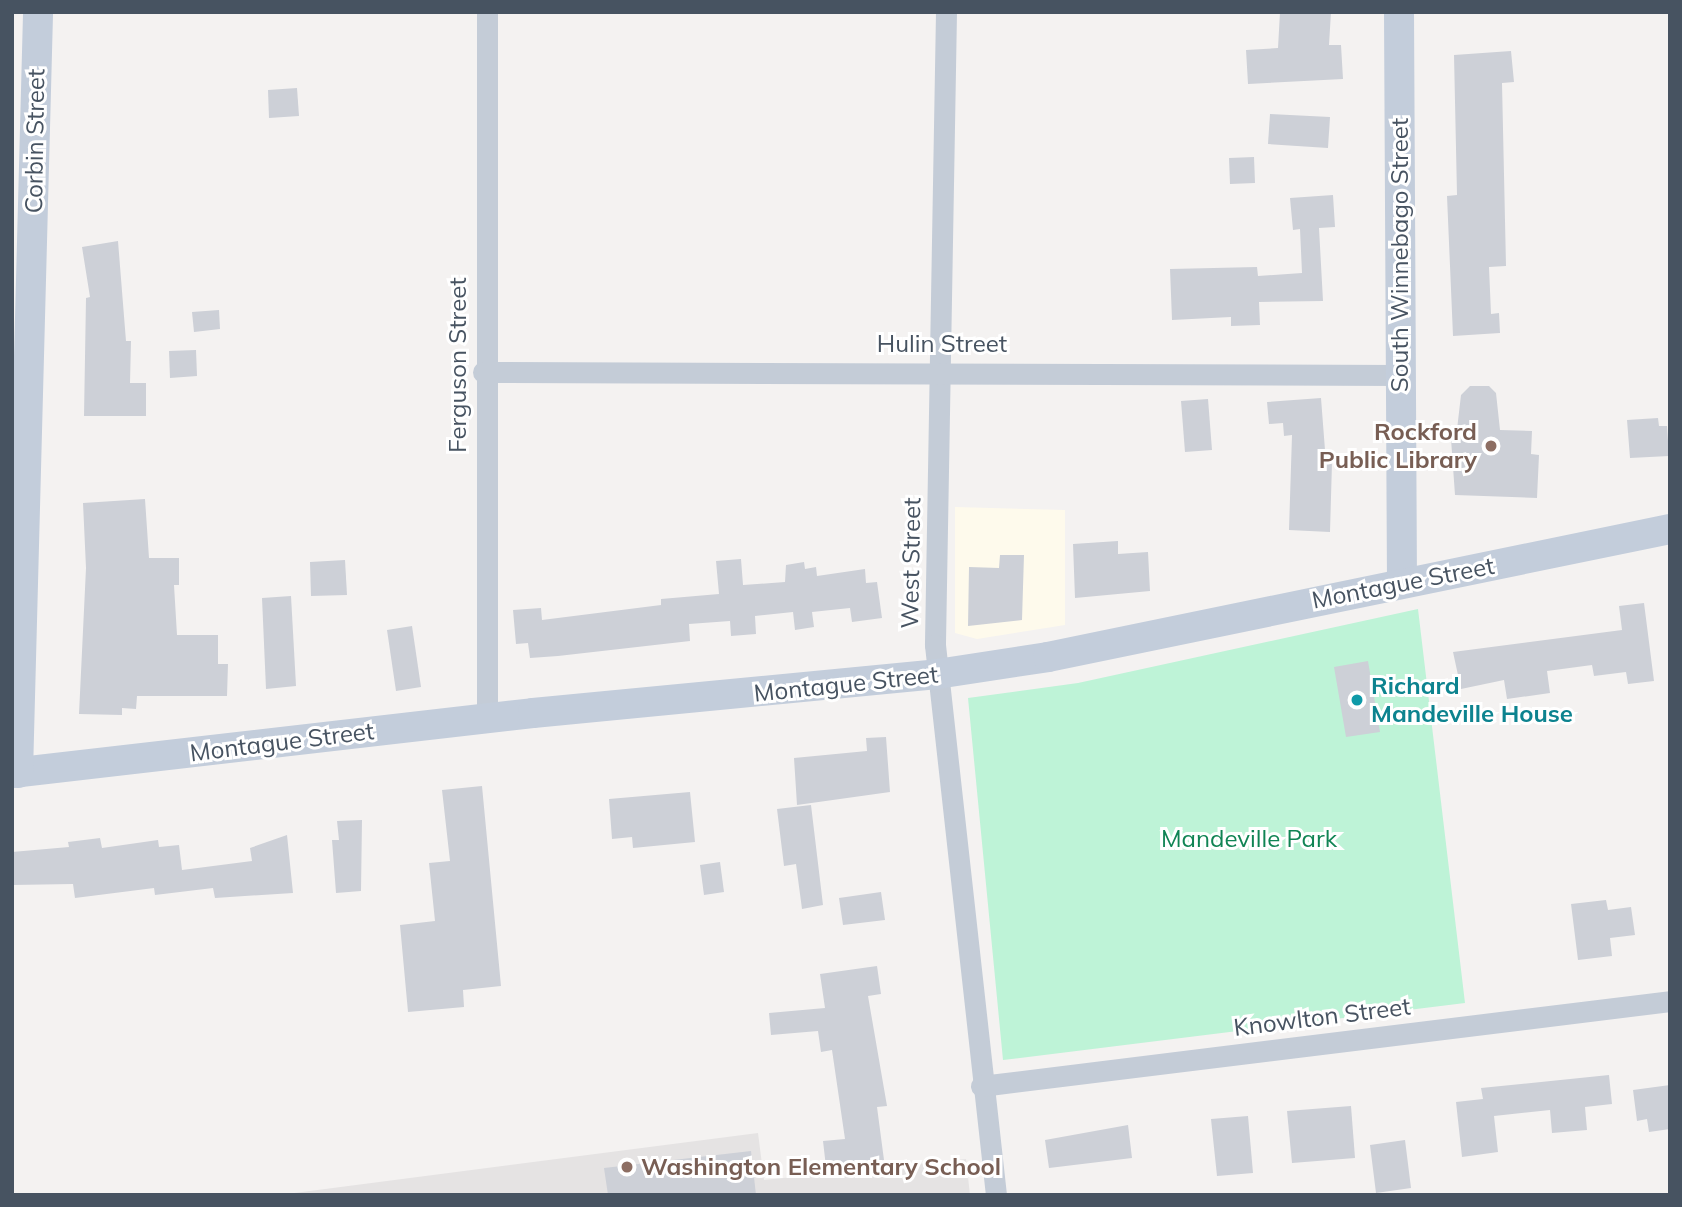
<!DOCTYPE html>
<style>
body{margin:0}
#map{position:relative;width:1682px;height:1207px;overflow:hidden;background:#f4f2f1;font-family:Mulish,sans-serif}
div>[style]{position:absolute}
.commercial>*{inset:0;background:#fefaec}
.education>*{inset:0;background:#e5e3e3}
.green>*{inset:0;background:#bef3d7}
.building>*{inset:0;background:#cdd0d7}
.street>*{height:21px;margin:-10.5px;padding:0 10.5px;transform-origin:10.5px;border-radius:10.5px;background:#c4ccd7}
.secondary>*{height:30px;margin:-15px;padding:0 15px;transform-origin:15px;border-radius:15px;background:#c3cddb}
.dots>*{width:19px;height:19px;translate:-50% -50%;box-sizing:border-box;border:4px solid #fff;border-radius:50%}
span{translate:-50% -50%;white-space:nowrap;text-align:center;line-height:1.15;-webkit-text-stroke:6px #fff;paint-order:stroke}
.street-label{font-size:24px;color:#475361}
.education-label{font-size:24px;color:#785e54;font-weight:700}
.right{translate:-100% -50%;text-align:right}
.left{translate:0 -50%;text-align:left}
.culture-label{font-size:24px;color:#0d838f;font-weight:700}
.park-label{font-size:24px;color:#108454}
.frame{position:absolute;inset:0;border:14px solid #475361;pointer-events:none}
</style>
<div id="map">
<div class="commercial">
<div style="clip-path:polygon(955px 507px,1065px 510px,1065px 625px,977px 639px,955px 633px)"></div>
</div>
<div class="education">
<div style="clip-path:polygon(758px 1133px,764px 1180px,966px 1159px,970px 1195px,279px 1195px)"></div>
</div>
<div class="green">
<div style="clip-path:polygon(1418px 609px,1465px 1003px,1003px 1060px,968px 698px,1078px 683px)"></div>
</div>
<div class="building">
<div style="clip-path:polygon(1280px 12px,1331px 12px,1329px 45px,1341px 45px,1343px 79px,1248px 84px,1246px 50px,1278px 48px)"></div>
<div style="clip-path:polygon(1511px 51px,1514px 82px,1502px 83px,1506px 266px,1489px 267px,1491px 314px,1499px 313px,1500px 333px,1453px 336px,1447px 196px,1457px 195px,1454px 55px)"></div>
<div style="clip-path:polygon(297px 88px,299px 116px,269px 118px,268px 90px)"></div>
<div style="clip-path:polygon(1270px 114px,1330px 117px,1328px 148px,1268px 144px)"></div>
<div style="clip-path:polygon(1254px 157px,1255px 183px,1230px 184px,1229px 158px)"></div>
<div style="clip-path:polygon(1333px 195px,1335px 227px,1319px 228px,1323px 301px,1259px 302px,1260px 325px,1231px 326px,1231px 317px,1172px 320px,1170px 269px,1257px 267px,1258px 276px,1302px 273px,1300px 229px,1293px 230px,1290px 198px)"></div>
<div style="clip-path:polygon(118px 241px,126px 341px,131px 341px,130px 383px,146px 383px,146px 416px,84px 416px,86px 298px,90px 297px,82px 247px)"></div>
<div style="clip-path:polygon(219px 310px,220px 329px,194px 332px,192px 312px)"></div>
<div style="clip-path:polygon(196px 350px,197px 376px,170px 378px,169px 351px)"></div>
<div style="clip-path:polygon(1470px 386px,1489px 386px,1496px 393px,1500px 430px,1532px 431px,1531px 454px,1539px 455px,1537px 498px,1455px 495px,1451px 439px,1456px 438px,1461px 395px)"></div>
<div style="clip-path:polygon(1321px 398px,1326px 463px,1332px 463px,1330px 532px,1289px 530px,1292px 435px,1284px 436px,1283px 423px,1269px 424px,1267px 402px)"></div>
<div style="clip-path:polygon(1208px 399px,1212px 450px,1185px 452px,1181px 401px)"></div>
<div style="clip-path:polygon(1658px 418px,1659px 426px,1667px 426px,1669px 456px,1630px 458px,1627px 420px)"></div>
<div style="clip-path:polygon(145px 499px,149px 558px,179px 558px,179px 585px,174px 585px,177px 635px,218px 635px,218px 664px,228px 664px,227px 696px,137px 696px,136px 709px,122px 708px,122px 715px,79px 714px,86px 568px,83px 503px)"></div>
<div style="clip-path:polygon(1118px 541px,1118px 554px,1148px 552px,1150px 591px,1075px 598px,1073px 544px)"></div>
<div style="clip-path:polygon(1000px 555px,1024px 555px,1022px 620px,968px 626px,969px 567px,999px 568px)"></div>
<div style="clip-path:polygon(741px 559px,743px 585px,785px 582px,786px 565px,804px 562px,805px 569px,816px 567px,817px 576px,865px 569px,866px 583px,877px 582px,882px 618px,852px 622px,850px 608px,812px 612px,814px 627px,795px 630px,793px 612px,755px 616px,756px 634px,731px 636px,730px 621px,689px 624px,690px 641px,558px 656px,530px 658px,528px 643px,516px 644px,513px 610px,541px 608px,542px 620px,661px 605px,661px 599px,719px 594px,716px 561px)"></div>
<div style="clip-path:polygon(345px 560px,347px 595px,311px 596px,310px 562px)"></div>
<div style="clip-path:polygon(291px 596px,296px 686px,266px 689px,262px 598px)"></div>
<div style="clip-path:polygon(1644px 603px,1654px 681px,1628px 684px,1626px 672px,1594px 676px,1592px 665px,1547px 671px,1550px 693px,1507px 699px,1504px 680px,1461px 689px,1453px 652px,1622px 630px,1619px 606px)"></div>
<div style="clip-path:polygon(412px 626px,421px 687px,396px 691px,387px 630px)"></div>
<div style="clip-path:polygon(1368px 661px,1380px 732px,1346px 737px,1334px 667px)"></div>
<div style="clip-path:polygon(886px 737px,890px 792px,797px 805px,794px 758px,867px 751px,866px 738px)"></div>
<div style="clip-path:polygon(482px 786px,501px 986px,463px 990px,464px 1007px,408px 1012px,400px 925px,435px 921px,429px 863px,450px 861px,442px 790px)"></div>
<div style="clip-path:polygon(690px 792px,695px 842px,633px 848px,632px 837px,612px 839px,609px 799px)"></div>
<div style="clip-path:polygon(811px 805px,823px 905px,802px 909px,796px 864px,784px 866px,777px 809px)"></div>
<div style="clip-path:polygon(362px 820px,361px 891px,336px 893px,332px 840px,339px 840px,337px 821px)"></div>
<div style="clip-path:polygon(287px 835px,293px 893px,215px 898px,213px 888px,155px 895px,154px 888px,75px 898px,73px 884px,12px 885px,12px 852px,69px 847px,68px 842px,100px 838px,102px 848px,158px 840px,159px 847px,179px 845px,182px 870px,252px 861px,250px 848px)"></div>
<div style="clip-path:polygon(720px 862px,724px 892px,704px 895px,700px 865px)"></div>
<div style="clip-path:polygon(881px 892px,885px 920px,843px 925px,839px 898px)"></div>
<div style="clip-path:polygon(1606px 900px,1608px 910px,1631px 907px,1635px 935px,1610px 938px,1612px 956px,1578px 960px,1571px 904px)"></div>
<div style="clip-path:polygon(877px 966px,881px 994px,868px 996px,887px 1106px,877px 1107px,884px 1160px,826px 1167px,823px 1141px,845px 1139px,832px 1050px,821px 1052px,818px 1031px,771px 1035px,769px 1013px,825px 1008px,820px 974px)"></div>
<div style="clip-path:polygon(1609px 1075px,1612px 1104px,1585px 1107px,1587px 1130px,1552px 1133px,1550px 1110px,1494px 1116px,1498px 1152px,1462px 1157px,1456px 1102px,1483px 1099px,1481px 1088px)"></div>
<div style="clip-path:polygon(1670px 1085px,1670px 1129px,1649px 1132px,1647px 1119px,1637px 1121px,1633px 1090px)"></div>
<div style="clip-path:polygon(1351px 1106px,1355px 1158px,1292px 1163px,1287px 1111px)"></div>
<div style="clip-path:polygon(1248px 1116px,1253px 1173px,1217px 1176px,1211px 1119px)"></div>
<div style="clip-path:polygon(1128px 1125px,1132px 1158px,1049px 1168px,1045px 1140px)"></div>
<div style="clip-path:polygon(1405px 1140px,1411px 1188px,1376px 1193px,1370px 1145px)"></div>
<div style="clip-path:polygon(751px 1151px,756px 1195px,608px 1195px,604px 1168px)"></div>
</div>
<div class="street">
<div style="left:487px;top:12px;width:706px;rotate:90deg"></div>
<div style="left:946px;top:12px;width:633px;rotate:91deg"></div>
<div style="left:935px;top:645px;width:553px;rotate:83.67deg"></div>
<div style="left:483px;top:372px;width:917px;rotate:0.19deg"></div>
<div style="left:981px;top:1086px;width:694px;rotate:-7.03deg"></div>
</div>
<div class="secondary">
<div style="left:1399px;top:12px;width:570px;rotate:89.7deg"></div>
<div style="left:12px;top:773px;width:524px;rotate:-6.57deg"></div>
<div style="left:533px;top:713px;width:406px;rotate:-5.5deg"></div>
<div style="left:937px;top:674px;width:112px;rotate:-8.7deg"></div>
<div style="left:1048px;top:657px;width:635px;rotate:-11.63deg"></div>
<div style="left:18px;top:773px;width:761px;rotate:-88.49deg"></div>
</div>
<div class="dots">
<div style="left:1491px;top:446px;background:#8d6e63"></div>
<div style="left:1357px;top:700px;background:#0f9aa8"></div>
<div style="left:627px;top:1167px;background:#8d6e63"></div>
</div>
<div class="street-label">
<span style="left:35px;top:141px;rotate:-89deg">Corbin Street</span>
<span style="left:1400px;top:255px;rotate:-90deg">South Winnebago Street</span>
<span style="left:942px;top:344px">Hulin Street</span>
<span style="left:458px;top:365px;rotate:-90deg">Ferguson Street</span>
<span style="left:911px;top:563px;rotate:-89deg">West Street</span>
<span style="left:1403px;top:583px;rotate:-11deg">Montague Street</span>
<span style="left:846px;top:684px;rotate:-6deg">Montague Street</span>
<span style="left:282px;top:742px;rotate:-7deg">Montague Street</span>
<span style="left:1322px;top:1017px;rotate:-7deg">Knowlton Street</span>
</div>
<div class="education-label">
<span class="right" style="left:1477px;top:446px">Rockford<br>Public Library</span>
<span class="left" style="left:641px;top:1167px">Washington Elementary School</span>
</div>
<div class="culture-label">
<span class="left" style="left:1371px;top:700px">Richard<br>Mandeville House</span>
</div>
<div class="park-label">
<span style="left:1249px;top:839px">Mandeville Park</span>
</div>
<div class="frame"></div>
</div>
